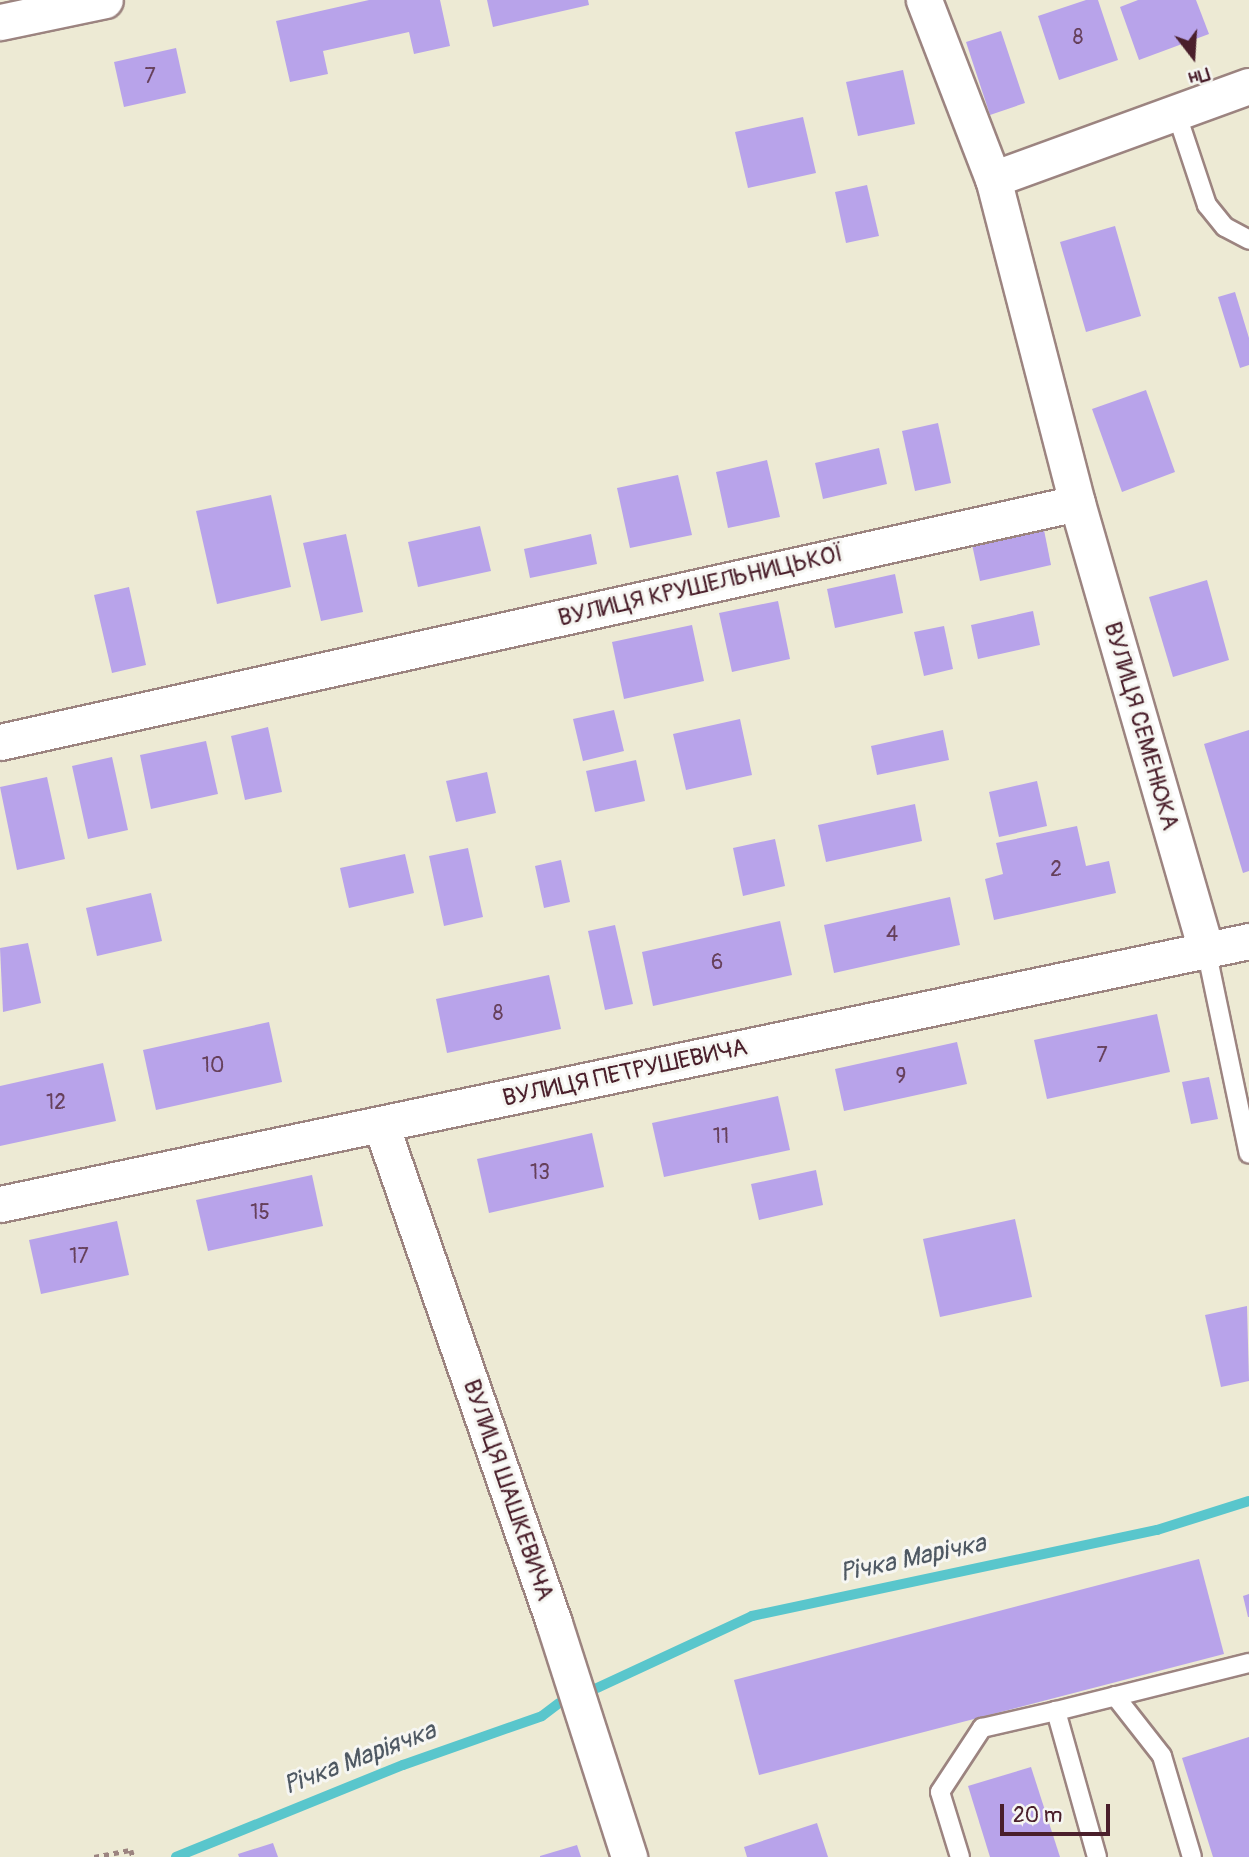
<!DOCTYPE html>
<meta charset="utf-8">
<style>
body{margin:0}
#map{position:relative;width:1249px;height:1857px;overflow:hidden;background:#edead4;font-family:Pangolin,sans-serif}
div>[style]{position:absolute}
.stream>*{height:10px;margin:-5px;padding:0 5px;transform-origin:5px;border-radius:5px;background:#59c6cc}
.building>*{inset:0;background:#b8a3ea}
.path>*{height:4.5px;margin-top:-2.25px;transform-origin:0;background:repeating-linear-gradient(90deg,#9c8480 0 5px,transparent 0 10px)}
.roads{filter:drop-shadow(2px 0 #9c8480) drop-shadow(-2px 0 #9c8480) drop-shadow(0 2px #9c8480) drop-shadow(0 -2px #9c8480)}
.lane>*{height:18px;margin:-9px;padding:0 9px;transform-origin:9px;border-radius:9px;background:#fff}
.street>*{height:35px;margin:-17.5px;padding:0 17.5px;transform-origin:17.5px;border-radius:17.5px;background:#fff}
span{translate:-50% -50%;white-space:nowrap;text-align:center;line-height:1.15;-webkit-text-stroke:6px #f6f6f2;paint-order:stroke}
.number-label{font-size:21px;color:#66405b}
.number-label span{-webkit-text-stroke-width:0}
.street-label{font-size:24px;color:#4a1f2b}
.water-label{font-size:26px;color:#4f5963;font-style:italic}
.north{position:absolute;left:1158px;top:21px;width:70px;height:70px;-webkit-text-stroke:5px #f6f6f2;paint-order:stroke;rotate:163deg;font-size:19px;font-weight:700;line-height:28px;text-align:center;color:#4a1f2b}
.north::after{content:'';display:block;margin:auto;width:24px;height:32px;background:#4a1f2b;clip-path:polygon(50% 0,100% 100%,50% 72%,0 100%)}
.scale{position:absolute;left:1000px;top:1804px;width:110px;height:32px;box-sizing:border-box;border:4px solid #4a1f2b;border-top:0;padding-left:9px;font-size:21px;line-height:24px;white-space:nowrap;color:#4a1f2b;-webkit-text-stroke:5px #f6f6f2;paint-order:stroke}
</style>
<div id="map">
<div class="stream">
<div style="left:597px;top:1688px;width:171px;rotate:-24.9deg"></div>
<div style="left:752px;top:1616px;width:414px;rotate:-12deg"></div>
<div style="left:1157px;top:1530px;width:96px;rotate:-17.5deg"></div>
<div style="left:176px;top:1857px;width:245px;rotate:-22.1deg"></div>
<div style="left:403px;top:1765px;width:147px;rotate:-19.4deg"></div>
<div style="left:542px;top:1716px;width:21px;rotate:-37deg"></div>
</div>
<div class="building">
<div style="clip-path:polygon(369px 0,440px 0,450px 46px,414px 54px,409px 32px,323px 51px,328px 74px,290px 82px,276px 21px)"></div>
<div style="clip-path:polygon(487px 0,588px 0,589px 5px,493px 27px)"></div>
<div style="clip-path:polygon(1086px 0,1098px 0,1118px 60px,1059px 80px,1038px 16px)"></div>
<div style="clip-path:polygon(1138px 0,1196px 0,1209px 34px,1139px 60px,1120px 7px)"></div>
<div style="clip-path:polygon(1001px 31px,1025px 103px,990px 115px,966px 42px)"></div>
<div style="clip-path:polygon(176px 48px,186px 93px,124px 107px,114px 62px)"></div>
<div style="clip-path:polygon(903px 70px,915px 124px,858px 136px,846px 82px)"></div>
<div style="clip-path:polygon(803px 117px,816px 173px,748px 188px,735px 132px)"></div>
<div style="clip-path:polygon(867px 185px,879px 236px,846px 243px,835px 192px)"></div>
<div style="clip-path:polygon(1115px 226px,1141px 316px,1086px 332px,1060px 242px)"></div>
<div style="clip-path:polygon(1235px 292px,1249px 338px,1249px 365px,1240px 368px,1218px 297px)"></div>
<div style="clip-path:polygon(1146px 390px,1175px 472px,1122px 492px,1092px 409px)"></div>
<div style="clip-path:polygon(938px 423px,951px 483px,915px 491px,902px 431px)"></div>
<div style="clip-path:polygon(879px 448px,887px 484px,823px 499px,815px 463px)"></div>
<div style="clip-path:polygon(767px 460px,780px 517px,728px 528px,716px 472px)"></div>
<div style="clip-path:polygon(678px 475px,692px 535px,630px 548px,617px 488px)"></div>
<div style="clip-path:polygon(271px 495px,291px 587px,217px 604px,196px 511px)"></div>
<div style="clip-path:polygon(1043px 525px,1051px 565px,980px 581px,971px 540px)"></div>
<div style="clip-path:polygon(480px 526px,491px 571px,418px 587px,408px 542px)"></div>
<div style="clip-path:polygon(346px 534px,363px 612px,321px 621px,303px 543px)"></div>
<div style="clip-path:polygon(591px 534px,597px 564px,530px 578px,524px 549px)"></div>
<div style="clip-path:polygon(895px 574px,903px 613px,835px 628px,827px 589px)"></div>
<div style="clip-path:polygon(1207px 580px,1229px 660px,1173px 677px,1149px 597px)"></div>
<div style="clip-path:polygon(129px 587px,146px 665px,112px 673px,94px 595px)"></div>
<div style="clip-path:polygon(778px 601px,790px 659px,732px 672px,719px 613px)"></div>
<div style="clip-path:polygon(1033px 611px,1040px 645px,978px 659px,971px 625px)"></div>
<div style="clip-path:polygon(692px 625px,704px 681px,624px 699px,612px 642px)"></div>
<div style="clip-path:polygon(944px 626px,953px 669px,924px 676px,914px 632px)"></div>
<div style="clip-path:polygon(614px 710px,624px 751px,583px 761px,573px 719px)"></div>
<div style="clip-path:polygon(740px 719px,752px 775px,686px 790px,673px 734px)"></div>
<div style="clip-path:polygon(268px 727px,282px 792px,245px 800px,231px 736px)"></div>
<div style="clip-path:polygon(943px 730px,949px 760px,877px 775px,871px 746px)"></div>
<div style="clip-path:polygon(1249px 730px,1249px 871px,1243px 873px,1204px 744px)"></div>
<div style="clip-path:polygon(206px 741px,218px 794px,151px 809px,140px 755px)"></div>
<div style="clip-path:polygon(112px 757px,128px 830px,88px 839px,72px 766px)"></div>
<div style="clip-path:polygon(636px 760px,645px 801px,595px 812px,586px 771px)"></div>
<div style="clip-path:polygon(487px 772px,496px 813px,456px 822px,446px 781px)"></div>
<div style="clip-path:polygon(47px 777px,65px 859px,17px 870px,0 787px)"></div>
<div style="clip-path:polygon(1037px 781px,1047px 826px,999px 837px,989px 792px)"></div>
<div style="clip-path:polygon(915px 804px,922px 841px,826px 862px,818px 825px)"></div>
<div style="clip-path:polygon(1077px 826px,1086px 866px,1109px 861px,1116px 893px,994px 920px,985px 879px,1003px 874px,996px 843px)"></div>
<div style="clip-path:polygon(775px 839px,785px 886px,743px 896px,733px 848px)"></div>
<div style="clip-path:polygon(468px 848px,483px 917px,444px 926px,429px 856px)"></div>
<div style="clip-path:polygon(405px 854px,414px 893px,349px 908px,340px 868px)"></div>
<div style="clip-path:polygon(561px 860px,570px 902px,544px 908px,535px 866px)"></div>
<div style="clip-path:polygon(151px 893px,162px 941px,97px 956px,86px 908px)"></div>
<div style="clip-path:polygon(950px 897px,960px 945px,834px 973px,824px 925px)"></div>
<div style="clip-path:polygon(780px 921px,792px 975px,653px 1006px,642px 952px)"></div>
<div style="clip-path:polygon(615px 925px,633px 1004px,605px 1010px,588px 931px)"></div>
<div style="clip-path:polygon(28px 943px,41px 1003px,3px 1012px,0 948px)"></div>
<div style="clip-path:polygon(549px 975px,561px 1029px,447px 1053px,436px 999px)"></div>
<div style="clip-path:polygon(1157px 1014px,1170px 1072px,1047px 1099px,1034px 1040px)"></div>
<div style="clip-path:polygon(269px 1022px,282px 1082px,156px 1110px,143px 1050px)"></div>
<div style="clip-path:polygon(957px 1042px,967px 1084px,844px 1111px,835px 1069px)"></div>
<div style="clip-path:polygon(103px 1063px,116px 1121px,0 1146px,0 1086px)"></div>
<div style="clip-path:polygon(1209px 1077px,1218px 1119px,1191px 1124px,1182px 1082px)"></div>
<div style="clip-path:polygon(778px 1096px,790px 1150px,664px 1177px,652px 1123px)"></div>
<div style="clip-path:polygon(592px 1133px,604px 1187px,489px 1213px,477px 1159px)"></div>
<div style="clip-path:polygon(816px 1170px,823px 1205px,759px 1220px,751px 1184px)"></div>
<div style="clip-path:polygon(312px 1175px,323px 1226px,208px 1251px,196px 1200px)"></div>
<div style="clip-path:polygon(1015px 1219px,1032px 1297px,940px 1317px,923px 1239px)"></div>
<div style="clip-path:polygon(117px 1221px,129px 1275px,41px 1294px,29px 1240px)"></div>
<div style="clip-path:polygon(1247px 1306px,1249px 1381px,1221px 1387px,1205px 1315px)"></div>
<div style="clip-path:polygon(1199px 1559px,1224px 1654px,759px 1775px,734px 1680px)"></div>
<div style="clip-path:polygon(1249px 1594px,1249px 1617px,1248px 1617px,1243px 1596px)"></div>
<div style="clip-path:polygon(1249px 1737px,1249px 1857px,1213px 1857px,1182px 1758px)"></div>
<div style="clip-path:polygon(1031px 1767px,1060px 1857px,990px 1857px,968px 1786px)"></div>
<div style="clip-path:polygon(817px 1823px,828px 1857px,747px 1857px,744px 1847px)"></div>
<div style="clip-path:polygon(273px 1843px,278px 1857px,239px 1857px,238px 1854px)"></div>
<div style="clip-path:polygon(577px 1845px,581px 1857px,540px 1857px,540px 1856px)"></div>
</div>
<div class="path">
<div style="left:94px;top:1857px;width:38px;rotate:-11deg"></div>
<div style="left:131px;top:1850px;width:7px;rotate:74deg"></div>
</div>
<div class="roads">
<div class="lane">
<div style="left:1177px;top:115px;width:95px;rotate:71.6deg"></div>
<div style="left:1207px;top:205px;width:28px;rotate:51deg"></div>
<div style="left:1225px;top:227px;width:27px;rotate:28deg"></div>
<div style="left:1206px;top:949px;width:209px;rotate:78.2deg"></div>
<div style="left:1115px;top:1696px;width:76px;rotate:51.9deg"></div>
<div style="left:1162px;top:1756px;width:105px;rotate:73.5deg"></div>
<div style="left:960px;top:1857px;width:68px;rotate:-107.1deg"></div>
<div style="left:940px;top:1792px;width:77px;rotate:-56.7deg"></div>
<div style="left:982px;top:1728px;width:76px;rotate:-12.9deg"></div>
<div style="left:1097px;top:1857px;width:152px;rotate:-105.7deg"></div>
<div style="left:1056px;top:1711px;width:199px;rotate:-14deg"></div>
</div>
<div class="street">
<div style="left:0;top:22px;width:107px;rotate:-11.8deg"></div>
<div style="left:993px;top:179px;width:272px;rotate:-20deg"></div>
<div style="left:1077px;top:503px;width:464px;rotate:73.9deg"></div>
<div style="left:0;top:742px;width:1103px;rotate:-12.51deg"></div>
<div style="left:1077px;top:503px;width:335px;rotate:-104.5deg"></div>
<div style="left:993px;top:179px;width:192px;rotate:-111.1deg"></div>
<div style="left:381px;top:1125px;width:527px;rotate:70.84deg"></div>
<div style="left:554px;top:1623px;width:246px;rotate:72.2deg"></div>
<div style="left:0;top:1204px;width:1276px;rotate:-11.89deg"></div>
</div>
</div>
<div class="number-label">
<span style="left:1078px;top:38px">8</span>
<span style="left:150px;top:77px">7</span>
<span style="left:1056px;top:870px">2</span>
<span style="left:892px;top:935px">4</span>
<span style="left:717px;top:963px">6</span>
<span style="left:498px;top:1014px">8</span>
<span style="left:1102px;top:1056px">7</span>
<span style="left:213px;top:1066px">10</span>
<span style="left:901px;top:1077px">9</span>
<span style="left:56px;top:1103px">12</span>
<span style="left:721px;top:1137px">11</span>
<span style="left:540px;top:1173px">13</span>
<span style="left:260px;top:1213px">15</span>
<span style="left:79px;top:1257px">17</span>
</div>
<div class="street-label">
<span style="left:701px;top:586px;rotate:-13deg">ВУЛИЦЯ КРУШЕЛЬНИЦЬКОЇ</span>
<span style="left:1141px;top:726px;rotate:74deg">ВУЛИЦЯ СЕМЕНЮКА</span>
<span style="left:625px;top:1073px;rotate:-12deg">ВУЛИЦЯ ПЕТРУШЕВИЧА</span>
<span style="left:508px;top:1490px;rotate:71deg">ВУЛИЦЯ ШАШКЕВИЧА</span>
</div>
<div class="water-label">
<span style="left:913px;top:1559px;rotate:-12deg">Річка Марічка</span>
<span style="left:360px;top:1759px;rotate:-21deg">Річка Маріячка</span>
</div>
<div class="north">Пн</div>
<div class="scale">20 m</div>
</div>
